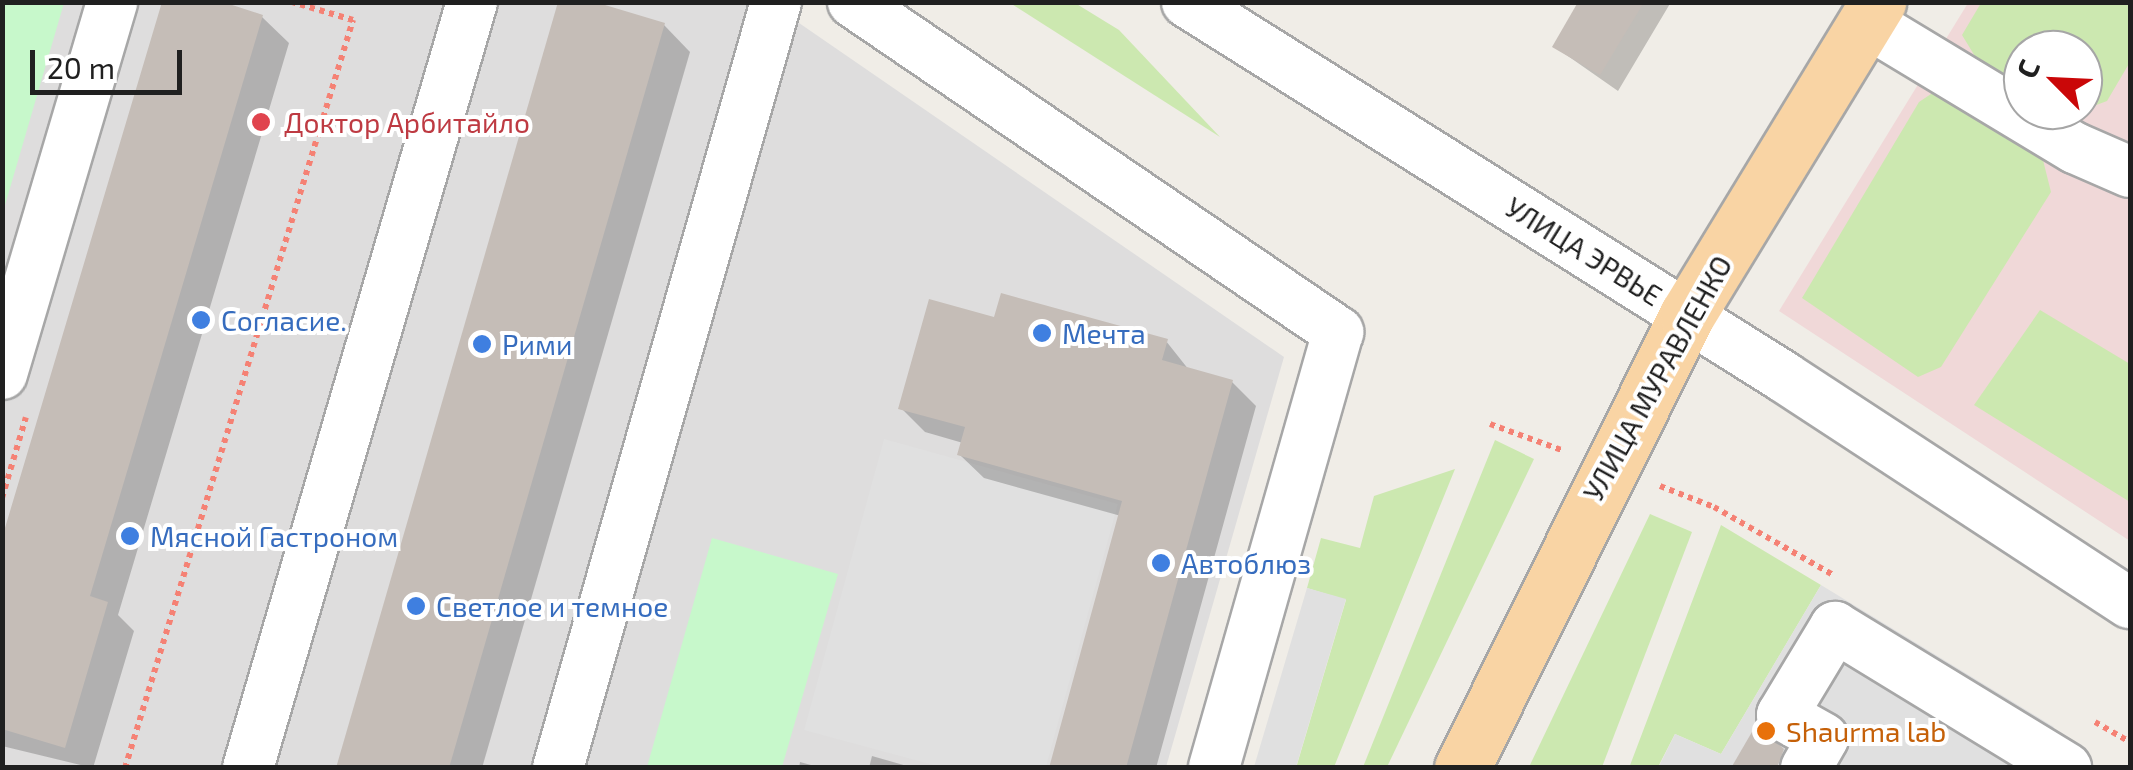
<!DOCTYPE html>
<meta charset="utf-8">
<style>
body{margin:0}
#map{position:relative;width:2133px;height:770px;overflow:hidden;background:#f0ede7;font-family:"Exo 2",sans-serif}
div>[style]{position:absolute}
.residential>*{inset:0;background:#dedddd}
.commercial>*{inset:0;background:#f0d8d8}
.grass>*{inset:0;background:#cce8b0}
.park>*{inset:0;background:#c7f8cb}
.parking>*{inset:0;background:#e0e0e0}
.shadow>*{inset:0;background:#0003}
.building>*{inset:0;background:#c5bdb7}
.path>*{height:6px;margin-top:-3px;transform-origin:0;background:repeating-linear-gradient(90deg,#f58174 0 5px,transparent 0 10px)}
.roads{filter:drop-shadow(2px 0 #a7a7a7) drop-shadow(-2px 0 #a7a7a7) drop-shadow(0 2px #a7a7a7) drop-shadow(0 -2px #a7a7a7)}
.minor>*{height:50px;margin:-25px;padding:0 25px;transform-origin:25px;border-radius:25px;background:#fff}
.major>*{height:55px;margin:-27.5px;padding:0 27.5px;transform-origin:27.5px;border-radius:27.5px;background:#f9d4a4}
.dots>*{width:28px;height:28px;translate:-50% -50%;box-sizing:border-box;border:5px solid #fff;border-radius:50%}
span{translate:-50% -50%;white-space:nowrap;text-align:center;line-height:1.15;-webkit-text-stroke:8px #fff;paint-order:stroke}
.health-label{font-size:28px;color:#be3a42}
.left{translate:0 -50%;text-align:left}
.street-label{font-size:28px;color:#202020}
.shop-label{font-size:28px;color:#366cbe}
.food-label{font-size:28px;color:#c56008}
.frame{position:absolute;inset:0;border:5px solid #202020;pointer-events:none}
.north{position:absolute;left:2003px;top:30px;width:100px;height:100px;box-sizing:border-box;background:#fff;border:2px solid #a6a6a6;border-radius:50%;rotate:294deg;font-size:28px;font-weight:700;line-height:40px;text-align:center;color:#202020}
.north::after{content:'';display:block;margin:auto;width:35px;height:45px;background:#ca0708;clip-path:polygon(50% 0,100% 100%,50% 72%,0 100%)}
.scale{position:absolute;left:30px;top:50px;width:152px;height:45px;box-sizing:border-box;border:5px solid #202020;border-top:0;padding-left:12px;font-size:30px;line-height:35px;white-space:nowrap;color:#202020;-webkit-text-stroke:8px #fff;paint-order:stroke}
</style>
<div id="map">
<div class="residential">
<div style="clip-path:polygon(2px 3px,770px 3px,1284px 357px,1166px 767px,3px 767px)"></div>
</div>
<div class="commercial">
<div style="clip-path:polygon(evenodd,1968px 3px,2130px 3px,2130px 541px,1779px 311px,1968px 3px,2023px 50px,2083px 50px,2083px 110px,2023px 110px,2023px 50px)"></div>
</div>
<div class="grass">
<div style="clip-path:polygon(1010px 3px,1075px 3px,1119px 30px,1220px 137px)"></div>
<div style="clip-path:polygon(1981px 3px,2130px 3px,2130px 62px,2107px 101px,2083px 110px,2083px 50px,2023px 50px,2023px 85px,1976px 58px,1962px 35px)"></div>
<div style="clip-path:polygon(1934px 92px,2043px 160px,2051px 192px,1941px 367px,1918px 377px,1802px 298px,1919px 102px)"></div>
<div style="clip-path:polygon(2040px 310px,2130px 364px,2130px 502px,1974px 405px)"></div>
<div style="clip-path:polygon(1495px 440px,1534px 459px,1387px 767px,1363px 767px)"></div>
<div style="clip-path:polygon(1455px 469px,1334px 767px,1296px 768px,1346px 600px,1307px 588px,1321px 538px,1360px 548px,1374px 496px)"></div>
<div style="clip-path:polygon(1650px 514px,1692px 532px,1602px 767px,1529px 767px)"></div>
<div style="clip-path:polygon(1721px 525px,1821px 585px,1721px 754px,1675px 734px,1658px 767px,1629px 768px)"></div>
</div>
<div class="park">
<div style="clip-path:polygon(3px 2px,64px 3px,3px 212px,2px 3px)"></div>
<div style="clip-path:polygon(712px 538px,838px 574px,782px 767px,647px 767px)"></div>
</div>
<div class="parking">
<div style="clip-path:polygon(884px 439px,1118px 504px,1046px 767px,941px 767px,804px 730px)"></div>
<div style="clip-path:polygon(1821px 585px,2054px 727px,2028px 767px,1658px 768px,1675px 734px,1721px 754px)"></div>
<div style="clip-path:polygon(1307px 588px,1346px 599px,1296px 767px,1254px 767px)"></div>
</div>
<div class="shadow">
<div style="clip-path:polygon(1573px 2px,1671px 2px,1618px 91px,1555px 47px,1579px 6px)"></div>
<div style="clip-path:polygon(262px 17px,289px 43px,118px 615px,134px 631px,93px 768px,2px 746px,2px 547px)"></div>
<div style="clip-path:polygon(664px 25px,690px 52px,482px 768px,338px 768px)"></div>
<div style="clip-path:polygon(996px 320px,1166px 341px,1189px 370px,1232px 382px,1256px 406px,1156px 768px,1052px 768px,1121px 516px,984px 478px,960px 455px,963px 443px,925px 432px,901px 408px)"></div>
<div style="clip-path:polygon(872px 756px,914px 768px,869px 768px)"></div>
<div style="clip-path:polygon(800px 762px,822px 768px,799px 768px)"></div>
</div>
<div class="building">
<div style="clip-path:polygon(162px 2px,223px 2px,263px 15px,90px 596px,108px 602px,65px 748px,2px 729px,2px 538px)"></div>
<div style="clip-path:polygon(558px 2px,595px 2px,665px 23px,449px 768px,336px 768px)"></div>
<div style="clip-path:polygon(1578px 2px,1644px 2px,1600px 75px,1552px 47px)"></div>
<div style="clip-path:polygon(1001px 293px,1168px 339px,1162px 360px,1233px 380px,1126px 768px,1049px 768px,1122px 501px,957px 455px,965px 427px,898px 409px,929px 299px,994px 317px)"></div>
<div style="clip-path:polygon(1756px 725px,1784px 749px,1777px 768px,1731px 768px)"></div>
</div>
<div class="path">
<div style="left:1490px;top:424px;width:79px;rotate:20deg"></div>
<div style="left:1660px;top:486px;width:58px;rotate:21.3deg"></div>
<div style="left:1714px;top:507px;width:139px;rotate:29.7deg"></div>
<div style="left:2px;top:498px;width:84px;rotate:-73.5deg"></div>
<div style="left:2095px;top:722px;width:40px;rotate:29.7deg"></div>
<div style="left:125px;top:768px;width:782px;rotate:-73.05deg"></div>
<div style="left:353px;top:20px;width:64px;rotate:-163.6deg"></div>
</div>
<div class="roads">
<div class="minor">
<div style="left:853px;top:2px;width:587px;rotate:34.23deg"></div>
<div style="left:1338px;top:332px;width:453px;rotate:105.9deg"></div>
<div style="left:1187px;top:2px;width:705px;rotate:32.13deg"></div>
<div style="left:1784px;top:377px;width:413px;rotate:33.2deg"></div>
<div style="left:1866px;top:22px;width:244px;rotate:31.1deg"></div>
<div style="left:2075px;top:148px;width:60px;rotate:23.6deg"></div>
<div style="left:2px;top:374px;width:388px;rotate:-73.5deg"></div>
<div style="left:248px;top:768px;width:798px;rotate:-73.7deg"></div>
<div style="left:558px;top:768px;width:796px;rotate:-74.11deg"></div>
<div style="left:1806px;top:768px;width:34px;rotate:-60deg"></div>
<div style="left:1823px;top:738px;width:47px;rotate:-150.7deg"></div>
<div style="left:1782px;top:715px;width:103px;rotate:-58.9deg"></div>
<div style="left:1835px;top:627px;width:271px;rotate:31.4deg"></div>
</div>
<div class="major">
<div style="left:1462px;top:768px;width:506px;rotate:-63.59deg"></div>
<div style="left:1687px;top:315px;width:367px;rotate:-58.6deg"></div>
</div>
</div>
<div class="dots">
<div style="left:261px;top:122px;background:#e0444e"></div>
<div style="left:201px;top:320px;background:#3f7fe0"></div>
<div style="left:1042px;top:333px;background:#3f7fe0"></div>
<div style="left:482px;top:344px;background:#3f7fe0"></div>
<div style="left:130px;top:536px;background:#3f7fe0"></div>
<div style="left:1161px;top:563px;background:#3f7fe0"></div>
<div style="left:416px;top:606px;background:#3f7fe0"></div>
<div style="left:1766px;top:731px;background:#e8710a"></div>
</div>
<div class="health-label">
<span class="left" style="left:284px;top:122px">Доктор Арбитайло</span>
</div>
<div class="street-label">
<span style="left:1584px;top:251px;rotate:32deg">УЛИЦА ЭРВЬЕ</span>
<span style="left:1657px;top:378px;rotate:-61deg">УЛИЦА МУРАВЛЕНКО</span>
</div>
<div class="shop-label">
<span class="left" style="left:221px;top:320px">Согласие.</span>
<span class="left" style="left:1062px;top:333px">Мечта</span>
<span class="left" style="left:502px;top:344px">Рими</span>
<span class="left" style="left:150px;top:536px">Мясной Гастроном</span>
<span class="left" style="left:1181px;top:563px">Автоблюз</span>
<span class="left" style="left:436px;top:606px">Светлое и темное</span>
</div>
<div class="food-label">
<span class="left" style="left:1786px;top:731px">Shaurma lab</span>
</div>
<div class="frame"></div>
<div class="north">С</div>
<div class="scale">20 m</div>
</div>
